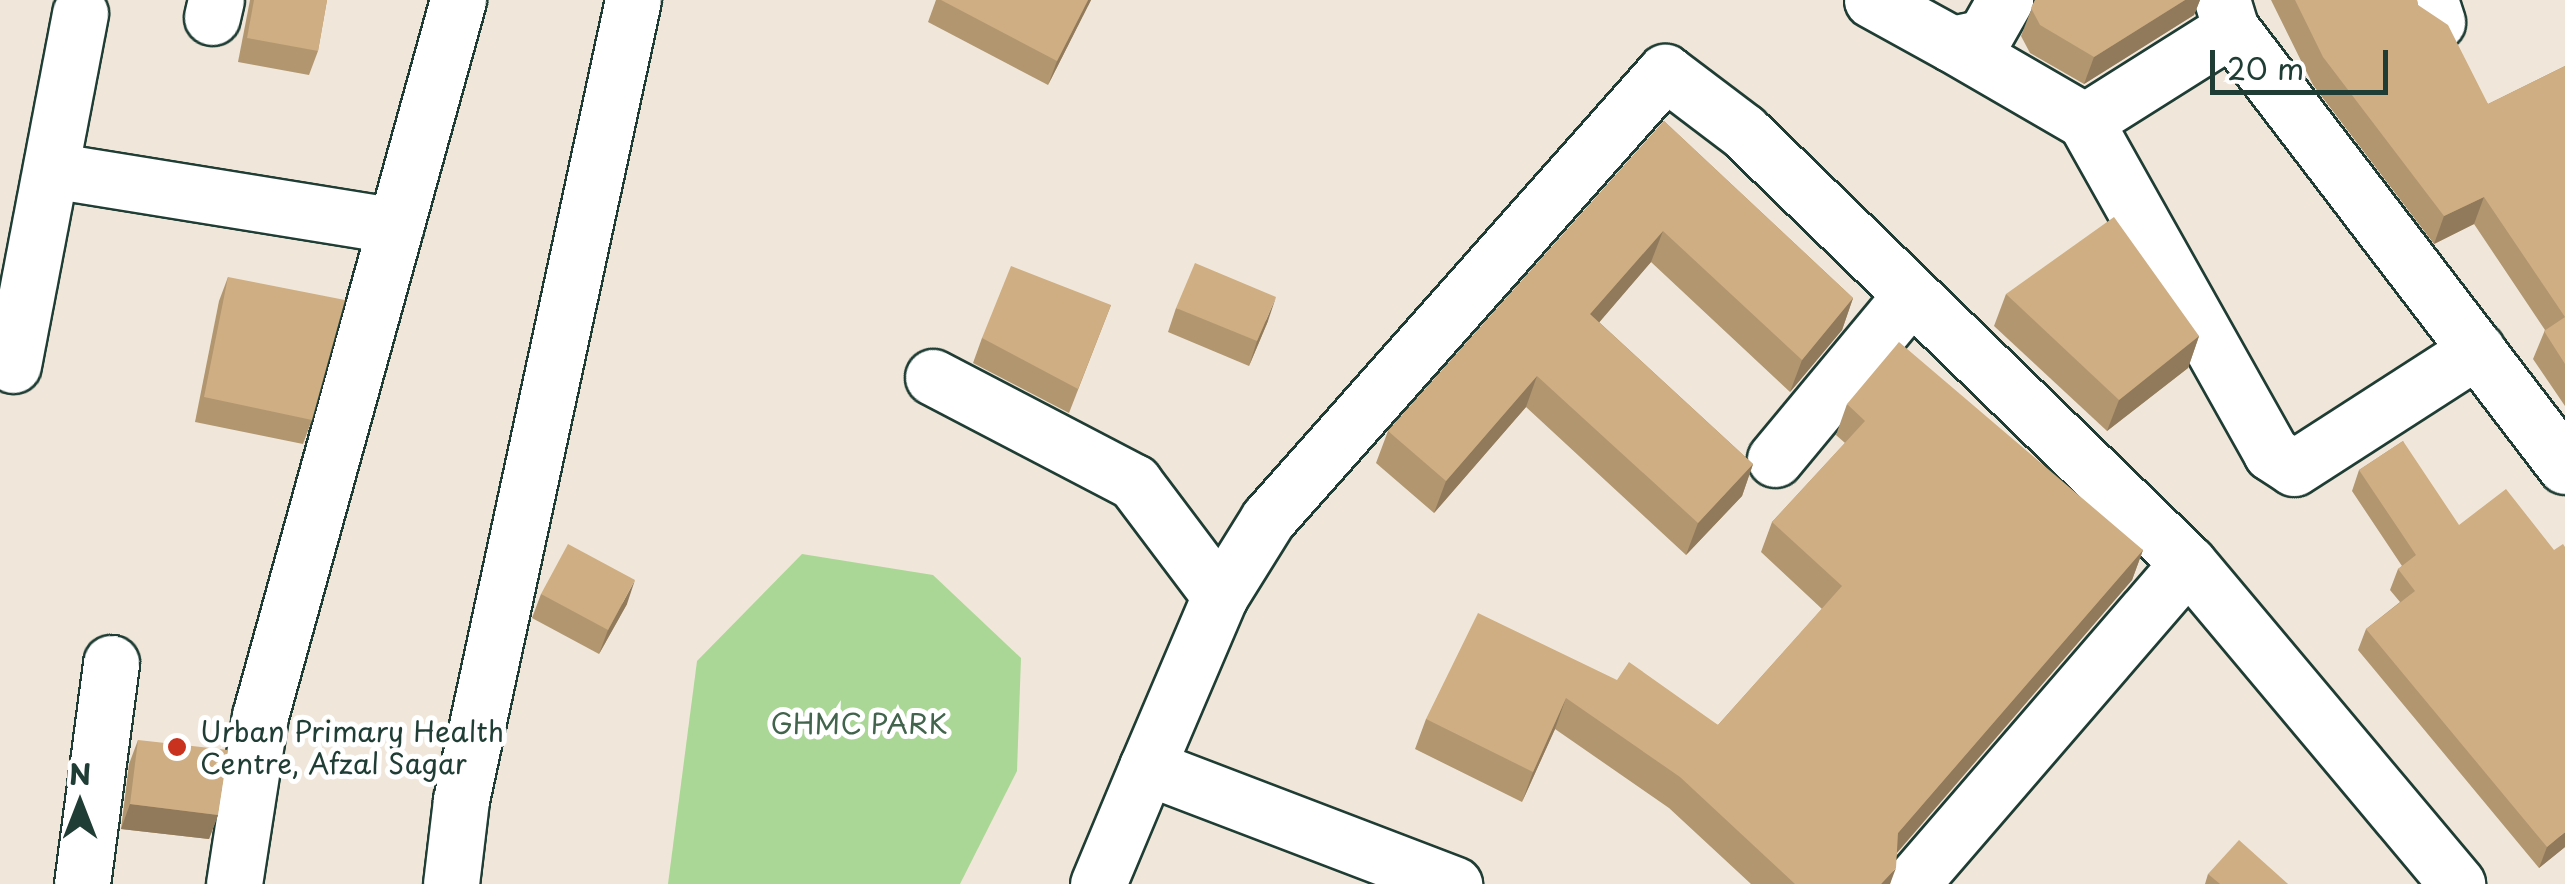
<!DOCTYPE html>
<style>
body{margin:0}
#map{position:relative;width:2565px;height:884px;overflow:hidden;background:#f0e7da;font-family:"Playpen Sans",sans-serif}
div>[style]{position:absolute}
.green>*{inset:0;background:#abd796}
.roads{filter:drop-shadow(2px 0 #1f3d34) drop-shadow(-2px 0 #1f3d34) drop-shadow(0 2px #1f3d34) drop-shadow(0 -2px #1f3d34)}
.minor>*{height:55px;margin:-27.5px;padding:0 27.5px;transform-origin:27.5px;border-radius:27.5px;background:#fff}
.tertiary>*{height:55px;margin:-27.5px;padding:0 27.5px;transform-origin:27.5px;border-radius:27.5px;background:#fff}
.wall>*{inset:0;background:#b19670}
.shaded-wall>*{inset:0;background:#907a5b}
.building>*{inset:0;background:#ceae82}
.dots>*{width:28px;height:28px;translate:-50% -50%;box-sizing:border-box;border:5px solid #fff;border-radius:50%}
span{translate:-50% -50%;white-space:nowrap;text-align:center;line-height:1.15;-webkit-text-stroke:10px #fff;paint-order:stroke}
.park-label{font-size:28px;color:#42644c}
.poi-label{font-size:28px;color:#1f3d34}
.left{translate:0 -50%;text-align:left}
.north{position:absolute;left:30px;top:754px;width:100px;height:100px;-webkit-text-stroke:8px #fff;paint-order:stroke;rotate:0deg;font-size:28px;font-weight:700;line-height:40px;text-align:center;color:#1f3d34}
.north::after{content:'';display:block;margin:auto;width:35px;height:45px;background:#1f3d34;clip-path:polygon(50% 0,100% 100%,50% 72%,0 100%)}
.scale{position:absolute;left:2210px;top:50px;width:178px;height:45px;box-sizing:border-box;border:5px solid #1f3d34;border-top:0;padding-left:12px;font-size:30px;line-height:35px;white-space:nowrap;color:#1f3d34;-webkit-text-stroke:8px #fff;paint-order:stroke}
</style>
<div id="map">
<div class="green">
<div style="clip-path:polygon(802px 554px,933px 575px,1021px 658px,1017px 771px,960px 884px,668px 884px,697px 661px)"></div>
</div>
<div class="roads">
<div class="minor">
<div style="left:1872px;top:0;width:91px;rotate:28.8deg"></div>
<div style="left:1952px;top:44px;width:33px;rotate:-12deg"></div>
<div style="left:1984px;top:37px;width:43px;rotate:-60.4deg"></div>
<div style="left:2430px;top:0;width:23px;rotate:72deg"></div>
<div style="left:212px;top:17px;width:17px;rotate:-77deg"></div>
<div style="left:1952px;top:44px;width:154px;rotate:30.1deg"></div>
<div style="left:2085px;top:121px;width:381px;rotate:60.7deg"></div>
<div style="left:2271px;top:453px;width:27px;rotate:33deg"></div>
<div style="left:2294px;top:468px;width:218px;rotate:-32.8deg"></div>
<div style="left:2085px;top:121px;width:173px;rotate:-32.2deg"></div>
<div style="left:51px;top:170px;width:349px;rotate:9.2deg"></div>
<div style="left:13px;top:365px;width:358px;rotate:-79.2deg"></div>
<div style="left:933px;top:377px;width:227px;rotate:27.6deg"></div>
<div style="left:1134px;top:482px;width:143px;rotate:53deg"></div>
<div style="left:1775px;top:459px;width:208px;rotate:-50.3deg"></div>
<div style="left:1147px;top:767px;width:186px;rotate:-66.9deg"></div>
<div style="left:1220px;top:596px;width:91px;rotate:-58.1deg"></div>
<div style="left:1268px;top:519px;width:598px;rotate:-48.39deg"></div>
<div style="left:1665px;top:72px;width:98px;rotate:37.1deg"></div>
<div style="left:1743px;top:131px;width:620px;rotate:44.15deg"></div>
<div style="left:2188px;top:563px;width:419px;rotate:50deg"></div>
<div style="left:82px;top:884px;width:223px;rotate:-82.5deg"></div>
<div style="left:234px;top:884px;width:170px;rotate:-81.2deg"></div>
<div style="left:260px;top:716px;width:743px;rotate:-74.54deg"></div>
<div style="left:451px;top:884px;width:85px;rotate:-83.2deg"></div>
<div style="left:461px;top:800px;width:818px;rotate:-77.87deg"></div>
<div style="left:1098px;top:884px;width:127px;rotate:-67.3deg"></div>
<div style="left:1147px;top:767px;width:329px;rotate:20.9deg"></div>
<div style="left:1911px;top:884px;width:424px;rotate:-49.2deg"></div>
</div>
<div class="tertiary">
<div style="left:2222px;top:0;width:30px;rotate:73deg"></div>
<div style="left:2231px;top:29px;width:550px;rotate:52.61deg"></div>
</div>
</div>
<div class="wall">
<div style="clip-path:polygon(250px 0,327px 0,318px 51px,309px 75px,238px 62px)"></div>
<div style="clip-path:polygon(936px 0,1091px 0,1048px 85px,928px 22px)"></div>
<div style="clip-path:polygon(2035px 0,2200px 0,2194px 15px,2084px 84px,2030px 53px,2021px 36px)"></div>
<div style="clip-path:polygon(2271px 0,2417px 0,2418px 5px,2488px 104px,2565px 66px,2565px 406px,2533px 359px,2545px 330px,2474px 224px,2434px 244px,2313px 85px)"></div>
<div style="clip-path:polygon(1664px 121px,1853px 298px,1842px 330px,1790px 392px,1651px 262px,1599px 322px,1753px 464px,1742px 496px,1686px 555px,1526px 407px,1434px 513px,1376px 463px,1388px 431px)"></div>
<div style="clip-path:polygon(228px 277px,312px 420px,303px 444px,195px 422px,219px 301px)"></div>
<div style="clip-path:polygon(2006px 294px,2199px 336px,2188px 368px,2107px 431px,1994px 326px)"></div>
<div style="clip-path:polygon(1111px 305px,1069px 413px,973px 363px,982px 338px)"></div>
<div style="clip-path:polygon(1176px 308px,1268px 321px,1249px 366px,1168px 332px)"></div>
<div style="clip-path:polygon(1847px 404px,2143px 550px,2132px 580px,1897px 853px,1890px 884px,1751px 884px,1669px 808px,1555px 729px,1522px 802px,1415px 749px,1426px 719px,1617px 680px,1718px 725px,1822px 609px,1761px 552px,1772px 522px,1845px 443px,1836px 435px)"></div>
<div style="clip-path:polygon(2403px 441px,2565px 847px,2539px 868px,2358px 650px,2366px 629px,2400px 602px,2390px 590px,2398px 569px,2402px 566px,2352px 491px,2359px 470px)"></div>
<div style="clip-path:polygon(541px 594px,627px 604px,599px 654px,532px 618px)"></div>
<div style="clip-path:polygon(138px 740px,218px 815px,209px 839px,121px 829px,129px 764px)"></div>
<div style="clip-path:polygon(2208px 874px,2288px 884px,2205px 884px)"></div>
</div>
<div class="shaded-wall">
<div style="clip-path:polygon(1088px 0,1091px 0,1048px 85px,1057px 61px)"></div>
<div style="clip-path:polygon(2185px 0,2200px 0,2194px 15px,2084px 84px,2094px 57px)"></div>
<div style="clip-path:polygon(2484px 197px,2474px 224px,2434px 244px,2444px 216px)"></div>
<div style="clip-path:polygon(1663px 231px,1651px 262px,1579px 346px,1590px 314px)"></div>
<div style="clip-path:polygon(1276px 297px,1268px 321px,1249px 366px,1257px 341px)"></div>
<div style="clip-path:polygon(1853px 298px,1842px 330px,1790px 392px,1802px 360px)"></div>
<div style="clip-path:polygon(2199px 336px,2188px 368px,2107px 431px,2119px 400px)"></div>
<div style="clip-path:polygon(1537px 376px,1526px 407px,1434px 513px,1446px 481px)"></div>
<div style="clip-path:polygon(1753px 464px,1742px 496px,1686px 555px,1698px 523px)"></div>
<div style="clip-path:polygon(2143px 550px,2132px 580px,1887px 864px,1898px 833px)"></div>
<div style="clip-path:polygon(635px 580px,627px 604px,599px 654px,608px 630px)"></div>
<div style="clip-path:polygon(1566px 698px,1555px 729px,1522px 802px,1533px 772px)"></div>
<div style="clip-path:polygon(130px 804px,218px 815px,209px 839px,121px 829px)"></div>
<div style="clip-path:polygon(2565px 832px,2565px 847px,2539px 868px,2547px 847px)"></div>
<div style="clip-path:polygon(1896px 868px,1890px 884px,1881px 884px)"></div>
</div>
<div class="building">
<div style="clip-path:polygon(254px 0,327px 0,318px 51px,247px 38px)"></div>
<div style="clip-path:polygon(941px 0,1088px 0,1057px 61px)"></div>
<div style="clip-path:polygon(2035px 0,2185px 0,2094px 57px,2040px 25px,2031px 8px)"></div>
<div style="clip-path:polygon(2295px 0,2417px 0,2418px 5px,2448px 25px,2488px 104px,2565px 66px,2565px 364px,2544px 331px,2565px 317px,2484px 197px,2444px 216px,2323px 57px)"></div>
<div style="clip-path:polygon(1664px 121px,1853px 298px,1802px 360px,1663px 231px,1590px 314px,1753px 464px,1698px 523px,1537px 376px,1446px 481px,1388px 431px)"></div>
<div style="clip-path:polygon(2114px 217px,2199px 336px,2119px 400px,2006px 294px)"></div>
<div style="clip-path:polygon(1195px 263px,1276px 297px,1257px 341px,1176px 308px)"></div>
<div style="clip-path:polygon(1011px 266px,1111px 305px,1078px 389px,982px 338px)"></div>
<div style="clip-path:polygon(228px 277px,345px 300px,312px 420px,204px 397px)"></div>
<div style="clip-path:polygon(1899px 342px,2143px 550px,1898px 833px,1896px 868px,1881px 884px,1795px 884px,1680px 777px,1566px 698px,1533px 772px,1426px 719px,1478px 613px,1617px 680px,1629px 662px,1718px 725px,1842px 586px,1772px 522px,1865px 421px,1847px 404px)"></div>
<div style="clip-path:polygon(2403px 441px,2459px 525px,2506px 489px,2554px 550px,2563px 544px,2565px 547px,2565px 832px,2547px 847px,2366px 629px,2415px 591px,2398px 569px,2416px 555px,2359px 470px)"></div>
<div style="clip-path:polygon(568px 544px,635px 580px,608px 630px,541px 594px)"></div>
<div style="clip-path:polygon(138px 740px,228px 750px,218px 815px,130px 804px)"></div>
<div style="clip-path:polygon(2239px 840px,2288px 884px,2220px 884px,2208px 874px)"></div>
</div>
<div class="dots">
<div style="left:177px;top:747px;background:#c8321e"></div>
</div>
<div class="park-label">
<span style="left:859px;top:723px">GHMC PARK</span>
</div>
<div class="poi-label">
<span class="left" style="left:200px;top:747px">Urban Primary Health<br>Centre, Afzal Sagar</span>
</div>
<div class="north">N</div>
<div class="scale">20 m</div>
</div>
